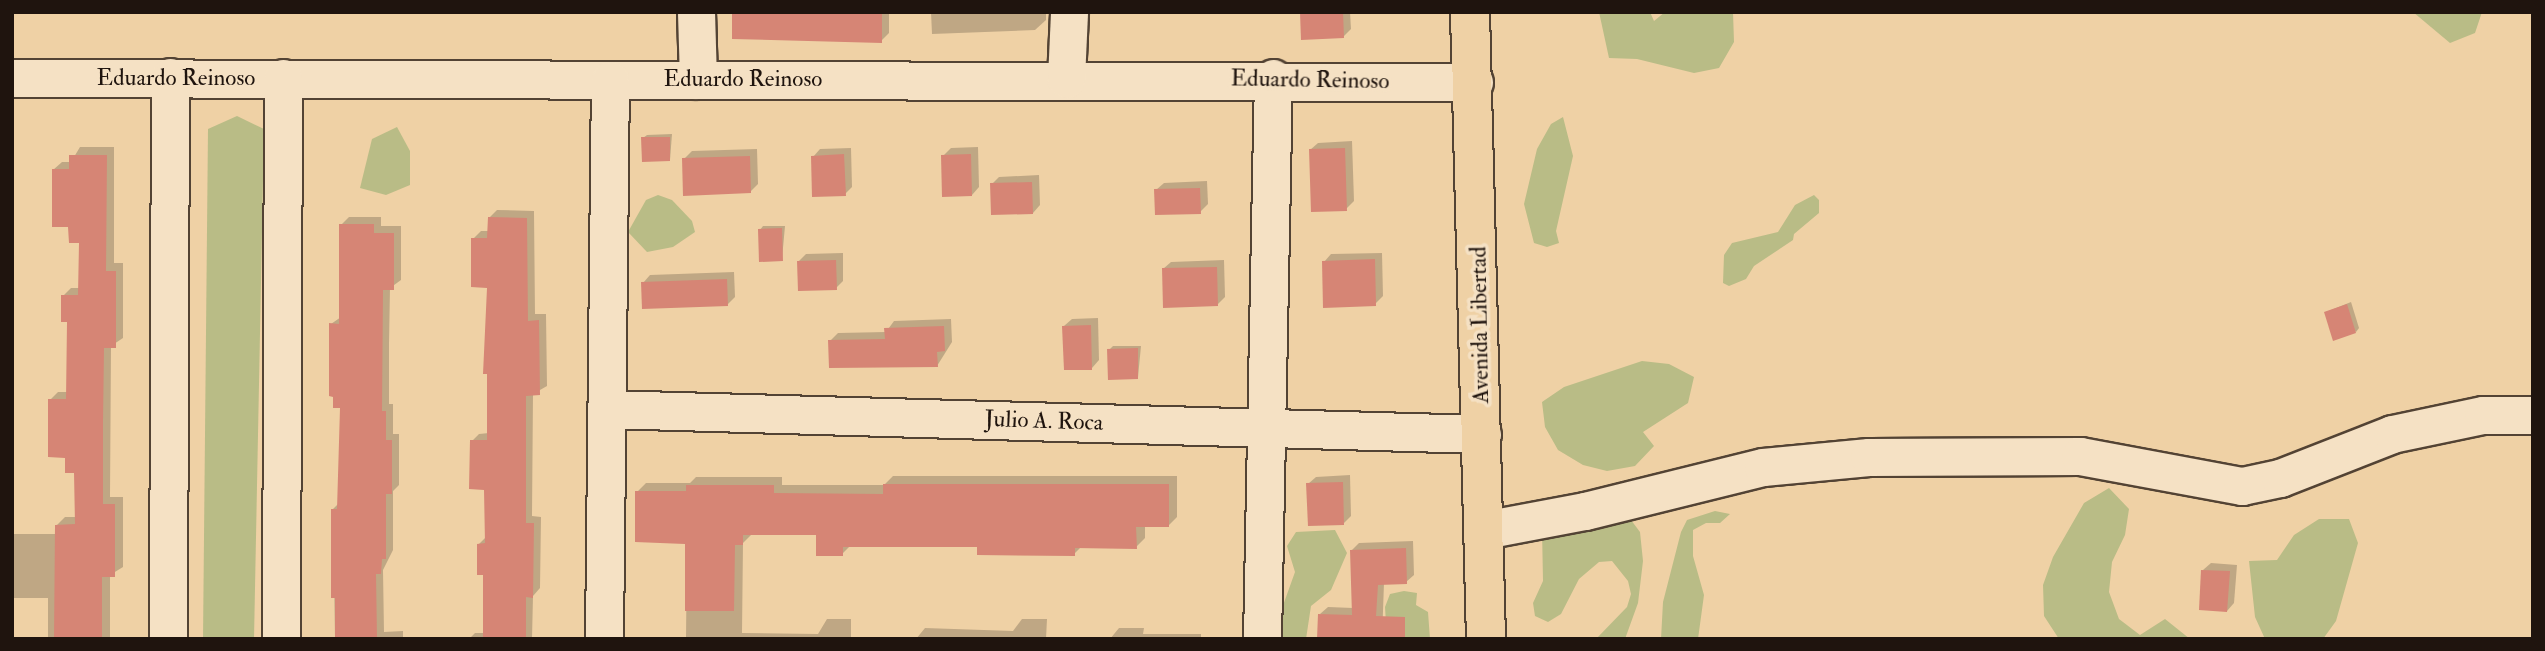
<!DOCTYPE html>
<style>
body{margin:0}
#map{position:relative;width:2545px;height:651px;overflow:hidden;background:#efd1a5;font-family:"IM FELL Double Pica",serif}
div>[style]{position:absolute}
.green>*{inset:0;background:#b9bc86}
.shadow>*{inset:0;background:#0003}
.building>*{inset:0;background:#d68575}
.roads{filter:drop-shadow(2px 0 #534334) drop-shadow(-2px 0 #534334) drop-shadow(0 2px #534334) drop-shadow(0 -2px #534334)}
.minor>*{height:37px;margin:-18.5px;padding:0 18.5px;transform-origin:18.5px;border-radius:18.5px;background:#f5e1c4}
.major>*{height:38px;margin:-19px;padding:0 19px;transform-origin:19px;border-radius:19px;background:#efd1a5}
span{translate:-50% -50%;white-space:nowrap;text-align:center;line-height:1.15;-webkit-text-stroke:7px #f5e1c4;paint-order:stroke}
.street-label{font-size:23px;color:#1f140e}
.frame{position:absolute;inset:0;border:14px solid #1f140e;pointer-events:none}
</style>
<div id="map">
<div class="green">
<div style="clip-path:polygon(1599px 12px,1650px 12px,1654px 21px,1665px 12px,1733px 12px,1734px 42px,1719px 68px,1694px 73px,1637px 59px,1609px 58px)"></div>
<div style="clip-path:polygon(2413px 12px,2482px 12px,2475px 33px,2450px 43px)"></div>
<div style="clip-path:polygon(237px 116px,264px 129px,254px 639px,203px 639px,208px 129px)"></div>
<div style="clip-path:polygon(1563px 117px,1573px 156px,1556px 231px,1559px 243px,1547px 247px,1534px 243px,1524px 204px,1537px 149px,1551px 124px)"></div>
<div style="clip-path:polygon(397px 127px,410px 151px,410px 185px,386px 195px,360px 188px,372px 139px)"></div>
<div style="clip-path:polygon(658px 195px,672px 200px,692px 221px,695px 232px,673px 247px,647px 252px,628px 232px,646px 200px)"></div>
<div style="clip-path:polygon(1814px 195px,1819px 200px,1819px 213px,1794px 234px,1793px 240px,1754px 266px,1746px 279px,1729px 286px,1723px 283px,1724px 255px,1732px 243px,1778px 232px,1795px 205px)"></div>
<div style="clip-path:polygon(1642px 361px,1669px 364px,1694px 377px,1688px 403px,1643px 432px,1654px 446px,1635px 466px,1607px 471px,1583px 465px,1558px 450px,1545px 427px,1542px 402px,1564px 387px)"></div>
<div style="clip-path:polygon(2109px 488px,2129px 509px,2125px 535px,2112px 562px,2109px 592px,2119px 619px,2140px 635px,2165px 619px,2190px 639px,2059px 639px,2044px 616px,2043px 585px,2053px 557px,2084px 503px)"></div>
<div style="clip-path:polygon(1715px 511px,1730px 514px,1720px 523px,1706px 523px,1693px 530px,1693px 556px,1704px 595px,1698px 639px,1661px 639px,1663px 602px,1681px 532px,1687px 520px)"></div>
<div style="clip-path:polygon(1616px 513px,1631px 520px,1640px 532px,1643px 561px,1638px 603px,1625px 639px,1596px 639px,1627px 607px,1631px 594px,1628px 581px,1612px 561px,1599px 562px,1579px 579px,1561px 614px,1548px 622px,1535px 616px,1533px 603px,1543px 581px,1542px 529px)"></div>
<div style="clip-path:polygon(2319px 519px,2349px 519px,2358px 543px,2336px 621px,2323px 639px,2265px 639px,2255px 617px,2249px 561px,2277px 560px,2294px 535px)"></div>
<div style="clip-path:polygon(1335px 530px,1347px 553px,1331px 590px,1311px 606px,1306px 639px,1271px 639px,1295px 572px,1287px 546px,1296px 532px)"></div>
<div style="clip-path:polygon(1404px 591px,1417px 593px,1416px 605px,1428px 612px,1430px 639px,1387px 639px,1385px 607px,1390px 594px)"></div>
</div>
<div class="shadow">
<div style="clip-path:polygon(734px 12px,889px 12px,889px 33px,881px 41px)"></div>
<div style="clip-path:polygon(931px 12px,1046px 12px,1046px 20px,1035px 30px,932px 34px)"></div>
<div style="clip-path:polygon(1302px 12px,1350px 12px,1351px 29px,1343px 37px)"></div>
<div style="clip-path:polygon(672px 134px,670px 160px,643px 138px,647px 135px)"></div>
<div style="clip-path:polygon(1352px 141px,1354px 201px,1346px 209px,1310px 150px,1318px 143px)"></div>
<div style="clip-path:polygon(80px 147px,114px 147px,114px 263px,123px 263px,123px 338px,111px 346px,110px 497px,123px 497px,123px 567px,110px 575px,110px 639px,48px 639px,48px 598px,12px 598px,12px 534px,57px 534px,57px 525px,65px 517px,77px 517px,76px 471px,50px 400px,58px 392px,68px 392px,69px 320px,63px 296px,71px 288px,80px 288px,80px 241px,70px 226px,53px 170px,62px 162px,71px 162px)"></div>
<div style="clip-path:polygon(978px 147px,979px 187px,972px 195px,943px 156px,951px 148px)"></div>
<div style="clip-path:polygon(851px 148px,852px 187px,845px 194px,813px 157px,820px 149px)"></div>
<div style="clip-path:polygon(757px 149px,758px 184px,750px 192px,684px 159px,692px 151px)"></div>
<div style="clip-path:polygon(1039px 175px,1040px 205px,1033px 213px,992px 184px,999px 177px)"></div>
<div style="clip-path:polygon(1207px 181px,1208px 204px,1200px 212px,1156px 190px,1164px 183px)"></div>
<div style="clip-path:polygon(497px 210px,534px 211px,535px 314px,546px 314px,547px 386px,533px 394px,532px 516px,541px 517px,540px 588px,533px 596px,532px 639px,469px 639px,475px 633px,485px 633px,485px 574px,479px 544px,486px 537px,485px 488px,472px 441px,479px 434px,489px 433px,488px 286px,473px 239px,481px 231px,489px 231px,489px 218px)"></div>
<div style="clip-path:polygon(349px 217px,381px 217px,381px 226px,401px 226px,401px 280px,390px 288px,389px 344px,389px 404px,393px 404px,393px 434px,399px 434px,399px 485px,393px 491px,393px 550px,383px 570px,384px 632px,403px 631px,403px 639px,335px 639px,333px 509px,339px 503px,342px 406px,331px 324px,341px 317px,341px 225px)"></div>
<div style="clip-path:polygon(763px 226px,785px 226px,782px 259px,760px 230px)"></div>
<div style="clip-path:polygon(843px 253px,843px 281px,836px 288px,798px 262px,806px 254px)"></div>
<div style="clip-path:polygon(1382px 253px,1383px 296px,1375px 304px,1324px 262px,1331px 254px)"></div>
<div style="clip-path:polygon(1224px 260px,1225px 297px,1218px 304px,1163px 269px,1171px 262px)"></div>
<div style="clip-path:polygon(734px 272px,735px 297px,727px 305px,643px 283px,650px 275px)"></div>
<div style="clip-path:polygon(2351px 302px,2359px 328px,2356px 332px,2326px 312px)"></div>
<div style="clip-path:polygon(1098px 318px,1099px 360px,1092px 368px,1064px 326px,1072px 319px)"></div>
<div style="clip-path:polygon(951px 319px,952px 342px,937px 366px,830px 341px,838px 333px,886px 332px,894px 321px)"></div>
<div style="clip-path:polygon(1113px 346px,1141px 346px,1138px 377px,1109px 350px)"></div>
<div style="clip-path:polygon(1350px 475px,1351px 516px,1344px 523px,1308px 484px,1316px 477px)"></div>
<div style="clip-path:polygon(893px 476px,1177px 476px,1177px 517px,1168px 526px,1145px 526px,1145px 538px,1136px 547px,1081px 547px,1074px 554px,978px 545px,851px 545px,842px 554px,818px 533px,751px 535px,743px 543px,742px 633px,818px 634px,827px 619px,851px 619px,851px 639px,670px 639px,686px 637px,687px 542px,637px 492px,646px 483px,690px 483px,696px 477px,782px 477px,782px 485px,884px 485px)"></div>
<div style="clip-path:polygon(1413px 541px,1414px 575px,1406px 582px,1384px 583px,1382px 639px,1320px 614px,1328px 607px,1353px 608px,1351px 551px,1359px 543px)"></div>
<div style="clip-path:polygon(2211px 563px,2237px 565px,2234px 603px,2227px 611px,2203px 570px)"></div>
<div style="clip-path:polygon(1022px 619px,1047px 619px,1046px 639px,916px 639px,925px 628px,1013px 631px)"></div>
<div style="clip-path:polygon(1119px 628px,1144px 628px,1143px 634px,1201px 634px,1201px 639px,1110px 639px)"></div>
</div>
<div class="building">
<div style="clip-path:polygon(732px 12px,882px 12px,882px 43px,732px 39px)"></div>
<div style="clip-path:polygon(1300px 12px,1343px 12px,1344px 38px,1301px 40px)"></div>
<div style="clip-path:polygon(641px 137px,670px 137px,670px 161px,642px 162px)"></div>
<div style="clip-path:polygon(1345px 148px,1347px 211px,1311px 212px,1309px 149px)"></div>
<div style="clip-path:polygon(844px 154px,846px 196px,812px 197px,811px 156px)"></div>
<div style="clip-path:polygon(971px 154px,972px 196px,942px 197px,941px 155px)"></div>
<div style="clip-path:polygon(69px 155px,107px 155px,106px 271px,116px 271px,116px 348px,104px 348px,103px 422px,103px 504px,115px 504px,115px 577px,102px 577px,102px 639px,54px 639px,55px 525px,75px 524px,74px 473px,65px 473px,65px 458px,48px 457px,48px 399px,66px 399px,67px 322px,61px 322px,61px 295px,78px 295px,79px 243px,69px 243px,68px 227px,52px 227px,52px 169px,69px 169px)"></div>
<div style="clip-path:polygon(750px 156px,751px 193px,683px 196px,682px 158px)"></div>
<div style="clip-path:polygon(1032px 182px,1033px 214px,991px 215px,990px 183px)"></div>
<div style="clip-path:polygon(1200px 188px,1201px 214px,1155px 215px,1154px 189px)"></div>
<div style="clip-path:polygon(488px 217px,527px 218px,528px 321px,539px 320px,540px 395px,526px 396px,526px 523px,534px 523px,533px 598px,526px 597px,526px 639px,483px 639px,483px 575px,477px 575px,477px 544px,485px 543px,484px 490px,469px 489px,470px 440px,487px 440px,487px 374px,483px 374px,487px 288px,471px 287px,471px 238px,487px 238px)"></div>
<div style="clip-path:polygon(339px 224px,374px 224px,374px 233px,394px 233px,394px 290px,383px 290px,382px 411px,386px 411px,386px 440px,392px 440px,392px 494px,386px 494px,386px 559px,382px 559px,381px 574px,376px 574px,377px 639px,335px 639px,335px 598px,331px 598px,331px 509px,337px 509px,340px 408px,333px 408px,333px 397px,329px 396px,329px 323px,339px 324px)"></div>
<div style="clip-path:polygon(782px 228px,783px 261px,759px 262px,758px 229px)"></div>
<div style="clip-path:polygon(1375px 259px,1376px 306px,1323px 308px,1322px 261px)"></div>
<div style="clip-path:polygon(836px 260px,837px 290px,798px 291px,797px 261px)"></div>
<div style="clip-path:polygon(1217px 267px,1218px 306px,1163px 308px,1162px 268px)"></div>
<div style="clip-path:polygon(727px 279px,728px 306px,642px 309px,641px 282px)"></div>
<div style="clip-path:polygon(2347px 304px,2356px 333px,2333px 341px,2324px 312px)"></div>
<div style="clip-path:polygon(1091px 325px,1092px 370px,1064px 370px,1062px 326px)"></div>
<div style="clip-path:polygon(944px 326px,945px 351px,937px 352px,938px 367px,829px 368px,828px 340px,885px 339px,884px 328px)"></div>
<div style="clip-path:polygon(1138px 348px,1138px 379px,1108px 380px,1107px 349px)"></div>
<div style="clip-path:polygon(1343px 482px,1344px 525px,1308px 526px,1306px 483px)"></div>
<div style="clip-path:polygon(883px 484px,1169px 484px,1169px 527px,1136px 527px,1137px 549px,1075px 548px,1075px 556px,977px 555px,977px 547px,843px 547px,843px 556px,816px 556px,816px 535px,743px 535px,743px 545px,735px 545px,734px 611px,685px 611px,685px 544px,635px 542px,635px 491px,686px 491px,686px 485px,774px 485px,774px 493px,883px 494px)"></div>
<div style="clip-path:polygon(1406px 548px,1407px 584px,1378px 585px,1376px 616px,1405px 617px,1405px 639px,1317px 639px,1318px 614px,1352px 615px,1350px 550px)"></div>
<div style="clip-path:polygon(2201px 570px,2230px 571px,2227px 612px,2199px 610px)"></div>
</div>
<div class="roads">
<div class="minor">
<div style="left:696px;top:12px;width:68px;rotate:88.3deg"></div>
<div style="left:12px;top:78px;width:1462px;rotate:0.16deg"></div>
<div style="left:1066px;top:79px;width:67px;rotate:-87.4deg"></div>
<div style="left:607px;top:409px;width:875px;rotate:1.64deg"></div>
<div style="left:1484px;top:530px;width:103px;rotate:-10.7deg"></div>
<div style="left:1585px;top:511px;width:183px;rotate:-13.9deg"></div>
<div style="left:1763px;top:467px;width:106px;rotate:-5.4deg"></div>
<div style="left:1869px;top:457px;width:211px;rotate:-0.3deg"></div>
<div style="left:2080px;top:456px;width:165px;rotate:10.5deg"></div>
<div style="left:2242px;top:486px;width:39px;rotate:-12deg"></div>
<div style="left:2280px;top:478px;width:120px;rotate:-21.4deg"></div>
<div style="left:2392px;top:434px;width:93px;rotate:-11.8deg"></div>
<div style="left:2483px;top:415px;width:50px"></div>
<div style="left:168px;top:639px;width:562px;rotate:-89.8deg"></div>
<div style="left:281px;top:639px;width:561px;rotate:-89.8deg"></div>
<div style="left:604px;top:639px;width:559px;rotate:-89.39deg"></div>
<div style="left:1262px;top:639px;width:561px;rotate:-88.88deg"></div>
</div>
<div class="major">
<div style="left:1470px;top:12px;width:627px;rotate:88.54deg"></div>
</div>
</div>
<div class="street-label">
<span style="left:176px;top:78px">Eduardo Reinoso</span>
<span style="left:743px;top:79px">Eduardo Reinoso</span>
<span style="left:1310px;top:80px;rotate:1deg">Eduardo Reinoso</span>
<span style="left:1480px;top:325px;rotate:-91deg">Avenida Libertad</span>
<span style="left:1044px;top:421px;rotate:2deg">Julio A. Roca</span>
</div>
<div class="frame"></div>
</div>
